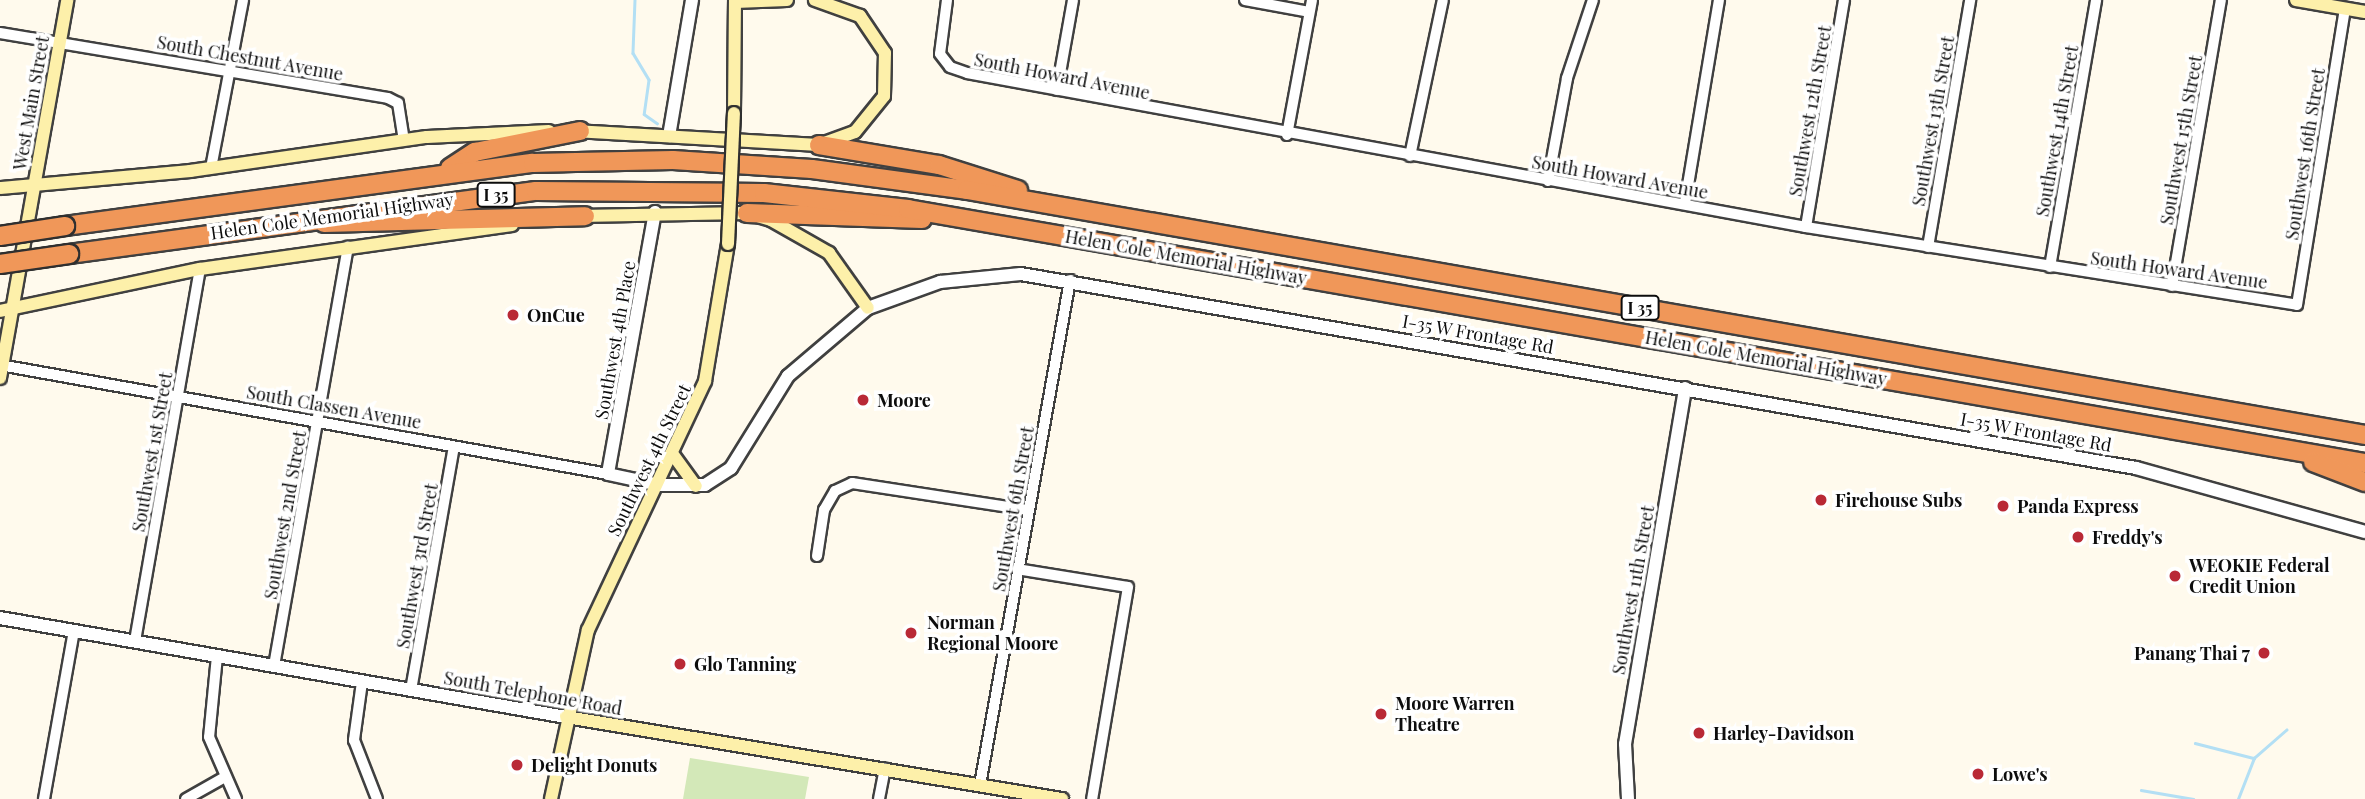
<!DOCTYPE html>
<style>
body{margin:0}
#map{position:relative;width:2365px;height:799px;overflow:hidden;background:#fffaed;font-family:"Playfair Display",serif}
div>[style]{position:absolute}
.green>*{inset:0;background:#d3e8b8}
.stream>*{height:2.5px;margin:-1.25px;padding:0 1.25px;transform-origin:1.25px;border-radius:1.25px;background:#b3dff4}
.roads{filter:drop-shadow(2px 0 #404040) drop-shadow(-2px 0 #404040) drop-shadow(0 2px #404040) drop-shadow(0 -2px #404040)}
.minor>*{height:10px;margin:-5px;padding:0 5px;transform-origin:5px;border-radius:5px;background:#fff}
.tertiary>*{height:12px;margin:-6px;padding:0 6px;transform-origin:6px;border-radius:6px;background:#fff}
.secondary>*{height:12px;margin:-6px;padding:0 6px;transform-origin:6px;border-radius:6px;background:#fdf0aa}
.motorway>*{height:18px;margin:-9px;padding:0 9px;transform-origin:9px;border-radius:9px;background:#f09759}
.bridges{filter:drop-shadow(2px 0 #2f2f2f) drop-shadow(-2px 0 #2f2f2f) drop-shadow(0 2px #2f2f2f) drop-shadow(0 -2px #2f2f2f)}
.secondary-bridge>*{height:12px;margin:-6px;padding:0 6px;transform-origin:6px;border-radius:6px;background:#fdf0aa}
.motorway-bridge>*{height:18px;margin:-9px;padding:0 9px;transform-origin:9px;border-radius:9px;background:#f09759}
.dots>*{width:19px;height:19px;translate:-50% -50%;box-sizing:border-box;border:4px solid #fff;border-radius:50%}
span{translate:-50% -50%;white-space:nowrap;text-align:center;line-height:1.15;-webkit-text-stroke:7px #fff;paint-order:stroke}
.shield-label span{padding:2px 5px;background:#fff;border:2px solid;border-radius:5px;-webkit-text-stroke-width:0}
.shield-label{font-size:16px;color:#0d0d0d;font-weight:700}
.street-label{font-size:18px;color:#0d0d0d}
.poi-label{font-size:18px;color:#0d0d0d;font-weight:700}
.left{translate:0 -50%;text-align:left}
.right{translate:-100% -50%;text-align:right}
</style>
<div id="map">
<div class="green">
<div style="clip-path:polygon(690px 758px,809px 777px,805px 799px,683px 799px)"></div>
</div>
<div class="stream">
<div style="left:635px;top:0;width:53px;rotate:92.2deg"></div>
<div style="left:633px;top:53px;width:31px;rotate:59deg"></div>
<div style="left:649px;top:80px;width:34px;rotate:98deg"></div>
<div style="left:644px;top:114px;width:16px;rotate:35deg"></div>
<div style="left:2195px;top:743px;width:61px;rotate:14.3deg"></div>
<div style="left:2141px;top:790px;width:53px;rotate:9.8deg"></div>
<div style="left:2238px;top:799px;width:44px;rotate:-68.7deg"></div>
<div style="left:2254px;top:758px;width:43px;rotate:-41.2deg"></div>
</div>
<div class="roads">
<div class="minor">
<div style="left:947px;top:0;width:54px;rotate:97.4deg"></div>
<div style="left:940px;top:54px;width:16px;rotate:52deg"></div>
<div style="left:950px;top:67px;width:18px;rotate:19deg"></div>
<div style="left:967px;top:73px;width:853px;rotate:10.4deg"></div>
<div style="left:1806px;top:227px;width:497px;rotate:9deg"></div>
<div style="left:2297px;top:305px;width:300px;rotate:-80.8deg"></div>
<div style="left:1245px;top:0;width:65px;rotate:10.6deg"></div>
<div style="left:0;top:33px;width:393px;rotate:9.5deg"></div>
<div style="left:388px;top:98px;width:11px;rotate:27deg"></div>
<div style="left:398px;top:103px;width:37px;rotate:81deg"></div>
<div style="left:1057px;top:90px;width:91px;rotate:-79.9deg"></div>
<div style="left:1287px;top:135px;width:137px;rotate:-79.5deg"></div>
<div style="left:1410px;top:156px;width:159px;rotate:-78.1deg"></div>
<div style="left:211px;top:168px;width:171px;rotate:-79.2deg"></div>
<div style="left:1548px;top:181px;width:105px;rotate:-79.5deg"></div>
<div style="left:1567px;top:78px;width:82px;rotate:-71.6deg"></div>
<div style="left:1685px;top:203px;width:206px;rotate:-80.5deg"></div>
<div style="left:1806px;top:227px;width:230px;rotate:-80.5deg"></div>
<div style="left:1928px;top:247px;width:251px;rotate:-80.3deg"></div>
<div style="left:2050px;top:267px;width:271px;rotate:-80.2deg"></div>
<div style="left:2172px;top:286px;width:290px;rotate:-80.3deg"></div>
<div style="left:0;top:365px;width:618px;rotate:10.16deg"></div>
<div style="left:817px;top:556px;width:47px;rotate:-81.3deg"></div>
<div style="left:824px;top:510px;width:22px;rotate:-60deg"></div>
<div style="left:835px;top:491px;width:19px;rotate:-25deg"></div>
<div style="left:852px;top:483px;width:179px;rotate:8.7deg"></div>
<div style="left:1017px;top:569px;width:112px;rotate:9.2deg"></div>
<div style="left:1128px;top:587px;width:215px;rotate:99.6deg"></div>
<div style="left:135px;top:641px;width:378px;rotate:-80.1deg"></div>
<div style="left:217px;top:656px;width:81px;rotate:95.6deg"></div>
<div style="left:209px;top:737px;width:68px;rotate:66.5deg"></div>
<div style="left:274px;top:666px;width:426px;rotate:-80deg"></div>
<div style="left:362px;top:682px;width:59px;rotate:97.9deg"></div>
<div style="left:354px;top:740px;width:63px;rotate:68.7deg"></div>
<div style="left:411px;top:690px;width:247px;rotate:-80deg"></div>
<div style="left:980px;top:785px;width:513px;rotate:-79.89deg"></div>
<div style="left:44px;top:799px;width:171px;rotate:-79.9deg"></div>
<div style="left:186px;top:799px;width:45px;rotate:-29.4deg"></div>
<div style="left:879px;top:799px;width:31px;rotate:-79deg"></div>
</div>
<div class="tertiary">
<div style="left:669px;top:136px;width:138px;rotate:-80.4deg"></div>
<div style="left:655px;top:212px;width:266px;rotate:100.2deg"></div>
<div style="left:608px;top:474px;width:52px;rotate:12.2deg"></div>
<div style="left:659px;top:485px;width:46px"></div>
<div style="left:705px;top:485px;width:31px;rotate:-33deg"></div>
<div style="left:731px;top:468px;width:108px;rotate:-58.2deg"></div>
<div style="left:788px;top:376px;width:105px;rotate:-40.4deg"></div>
<div style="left:868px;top:308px;width:77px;rotate:-19.9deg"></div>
<div style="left:940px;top:282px;width:81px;rotate:-5.6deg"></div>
<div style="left:1021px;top:274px;width:1132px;rotate:9.87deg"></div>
<div style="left:2136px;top:468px;width:238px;rotate:15.6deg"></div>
<div style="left:0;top:618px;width:575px;rotate:9.92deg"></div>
<div style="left:1628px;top:799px;width:55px;rotate:-93.1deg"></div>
<div style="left:1625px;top:744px;width:361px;rotate:-80.4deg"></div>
</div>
<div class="secondary">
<div style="left:2296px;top:0;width:70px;rotate:9.9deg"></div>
<div style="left:735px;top:2px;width:52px;rotate:-2.2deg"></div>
<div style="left:734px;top:113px;width:113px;rotate:-89.5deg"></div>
<div style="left:574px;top:131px;width:245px;rotate:3.3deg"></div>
<div style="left:819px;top:145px;width:38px;rotate:-20deg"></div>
<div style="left:855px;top:132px;width:46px;rotate:-51.1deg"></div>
<div style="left:884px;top:96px;width:43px;rotate:-88.7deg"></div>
<div style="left:885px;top:53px;width:45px;rotate:-124deg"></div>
<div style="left:860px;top:16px;width:48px;rotate:-160.4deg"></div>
<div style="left:0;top:188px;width:191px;rotate:-5.1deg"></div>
<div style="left:190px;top:171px;width:239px;rotate:-8.2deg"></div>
<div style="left:427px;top:137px;width:122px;rotate:-2.8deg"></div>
<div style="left:579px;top:216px;width:168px;rotate:-1deg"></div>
<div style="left:747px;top:213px;width:25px;rotate:16deg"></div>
<div style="left:771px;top:220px;width:67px;rotate:29.6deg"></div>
<div style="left:829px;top:253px;width:67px;rotate:54.7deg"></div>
<div style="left:0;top:311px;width:204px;rotate:-11.9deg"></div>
<div style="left:200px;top:269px;width:315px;rotate:-8deg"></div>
<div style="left:0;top:378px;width:384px;rotate:-79.9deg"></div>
<div style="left:674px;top:456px;width:37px;rotate:54deg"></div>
<div style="left:566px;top:717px;width:503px;rotate:9.39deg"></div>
<div style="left:551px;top:799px;width:173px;rotate:-77.7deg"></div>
<div style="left:588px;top:630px;width:275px;rotate:-64.8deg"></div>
<div style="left:705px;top:381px;width:139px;rotate:-80.5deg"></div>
</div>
<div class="motorway">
<div style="left:819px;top:145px;width:122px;rotate:9.5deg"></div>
<div style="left:939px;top:165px;width:83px;rotate:17.6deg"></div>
<div style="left:450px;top:168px;width:30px;rotate:-33deg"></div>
<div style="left:475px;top:152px;width:107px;rotate:-11.3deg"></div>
<div style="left:747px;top:213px;width:175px;rotate:2deg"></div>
<div style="left:324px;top:223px;width:261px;rotate:-1.5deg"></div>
<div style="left:65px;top:226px;width:472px;rotate:-7.7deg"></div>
<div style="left:533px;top:163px;width:140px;rotate:-1.2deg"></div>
<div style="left:673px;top:160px;width:139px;rotate:3.7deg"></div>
<div style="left:812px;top:169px;width:156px;rotate:7.7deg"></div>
<div style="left:967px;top:190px;width:1419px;rotate:9.94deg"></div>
<div style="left:69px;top:254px;width:471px;rotate:-7.7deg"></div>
<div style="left:536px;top:191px;width:228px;rotate:0.5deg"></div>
<div style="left:764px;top:193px;width:145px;rotate:6.3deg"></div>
<div style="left:908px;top:209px;width:1479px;rotate:9.89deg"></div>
<div style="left:2313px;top:462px;width:56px;rotate:21deg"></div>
</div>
</div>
<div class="bridges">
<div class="secondary-bridge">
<div style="left:728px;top:244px;width:131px;rotate:-87.4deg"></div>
</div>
<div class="motorway-bridge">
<div style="left:0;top:236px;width:66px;rotate:-8.7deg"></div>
<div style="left:0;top:264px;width:70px;rotate:-8.2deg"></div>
</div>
</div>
<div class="dots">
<div style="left:513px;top:315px;background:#b92936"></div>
<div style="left:863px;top:400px;background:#b92936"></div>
<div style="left:1821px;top:500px;background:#b92936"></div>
<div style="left:2003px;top:506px;background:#b92936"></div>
<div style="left:2078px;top:537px;background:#b92936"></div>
<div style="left:2175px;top:576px;background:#b92936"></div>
<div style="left:911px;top:633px;background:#b92936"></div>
<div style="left:2264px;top:653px;background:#b92936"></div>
<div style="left:680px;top:664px;background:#b92936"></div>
<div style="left:1381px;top:714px;background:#b92936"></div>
<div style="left:1699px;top:733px;background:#b92936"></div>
<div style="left:517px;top:765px;background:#b92936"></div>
<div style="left:1978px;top:774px;background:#b92936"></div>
</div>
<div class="shield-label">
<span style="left:496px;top:195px">I 35</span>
<span style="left:1640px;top:308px">I 35</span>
</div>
<div class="street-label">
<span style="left:250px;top:58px;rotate:10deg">South Chestnut Avenue</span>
<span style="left:1062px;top:76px;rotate:11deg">South Howard Avenue</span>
<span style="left:31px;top:103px;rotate:-80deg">West Main Street</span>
<span style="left:1810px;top:111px;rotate:-80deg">Southwest 12th Street</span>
<span style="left:1933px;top:121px;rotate:-80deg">Southwest 13th Street</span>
<span style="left:2057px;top:131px;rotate:-80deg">Southwest 14th Street</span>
<span style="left:2181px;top:140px;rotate:-80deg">Southwest 15th Street</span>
<span style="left:2305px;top:154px;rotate:-81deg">Southwest 16th Street</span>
<span style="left:1620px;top:177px;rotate:10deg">South Howard Avenue</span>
<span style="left:332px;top:216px;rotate:-8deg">Helen Cole Memorial Highway</span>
<span style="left:1186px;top:257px;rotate:10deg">Helen Cole Memorial Highway</span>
<span style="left:2179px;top:270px;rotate:8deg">South Howard Avenue</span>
<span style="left:1478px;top:334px;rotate:10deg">I-35 W Frontage Rd</span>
<span style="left:615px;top:340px;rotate:-80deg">Southwest 4th Place</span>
<span style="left:1766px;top:358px;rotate:10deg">Helen Cole Memorial Highway</span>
<span style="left:334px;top:407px;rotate:10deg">South Classen Avenue</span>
<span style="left:2036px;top:432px;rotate:10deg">I-35 W Frontage Rd</span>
<span style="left:152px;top:452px;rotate:-80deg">Southwest 1st Street</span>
<span style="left:649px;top:460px;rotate:-64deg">Southwest 4th Street</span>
<span style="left:1013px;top:509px;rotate:-80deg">Southwest 6th Street</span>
<span style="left:285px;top:515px;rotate:-80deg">Southwest 2nd Street</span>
<span style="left:417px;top:566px;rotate:-80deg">Southwest 3rd Street</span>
<span style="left:1633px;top:590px;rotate:-80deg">Southwest 11th Street</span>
<span style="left:533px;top:693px;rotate:10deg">South Telephone Road</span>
</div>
<div class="poi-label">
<span class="left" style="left:527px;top:315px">OnCue</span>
<span class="left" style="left:877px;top:400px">Moore</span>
<span class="left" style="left:1835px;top:500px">Firehouse Subs</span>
<span class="left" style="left:2017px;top:506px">Panda Express</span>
<span class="left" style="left:2092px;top:537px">Freddy's</span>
<span class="left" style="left:2189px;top:576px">WEOKIE Federal<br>Credit Union</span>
<span class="left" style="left:927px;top:633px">Norman<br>Regional Moore</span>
<span class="right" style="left:2250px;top:653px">Panang Thai 7</span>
<span class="left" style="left:694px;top:664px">Glo Tanning</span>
<span class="left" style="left:1395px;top:714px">Moore Warren<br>Theatre</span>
<span class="left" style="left:1713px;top:733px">Harley-Davidson</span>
<span class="left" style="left:531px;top:765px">Delight Donuts</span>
<span class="left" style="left:1992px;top:774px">Lowe's</span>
</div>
</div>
